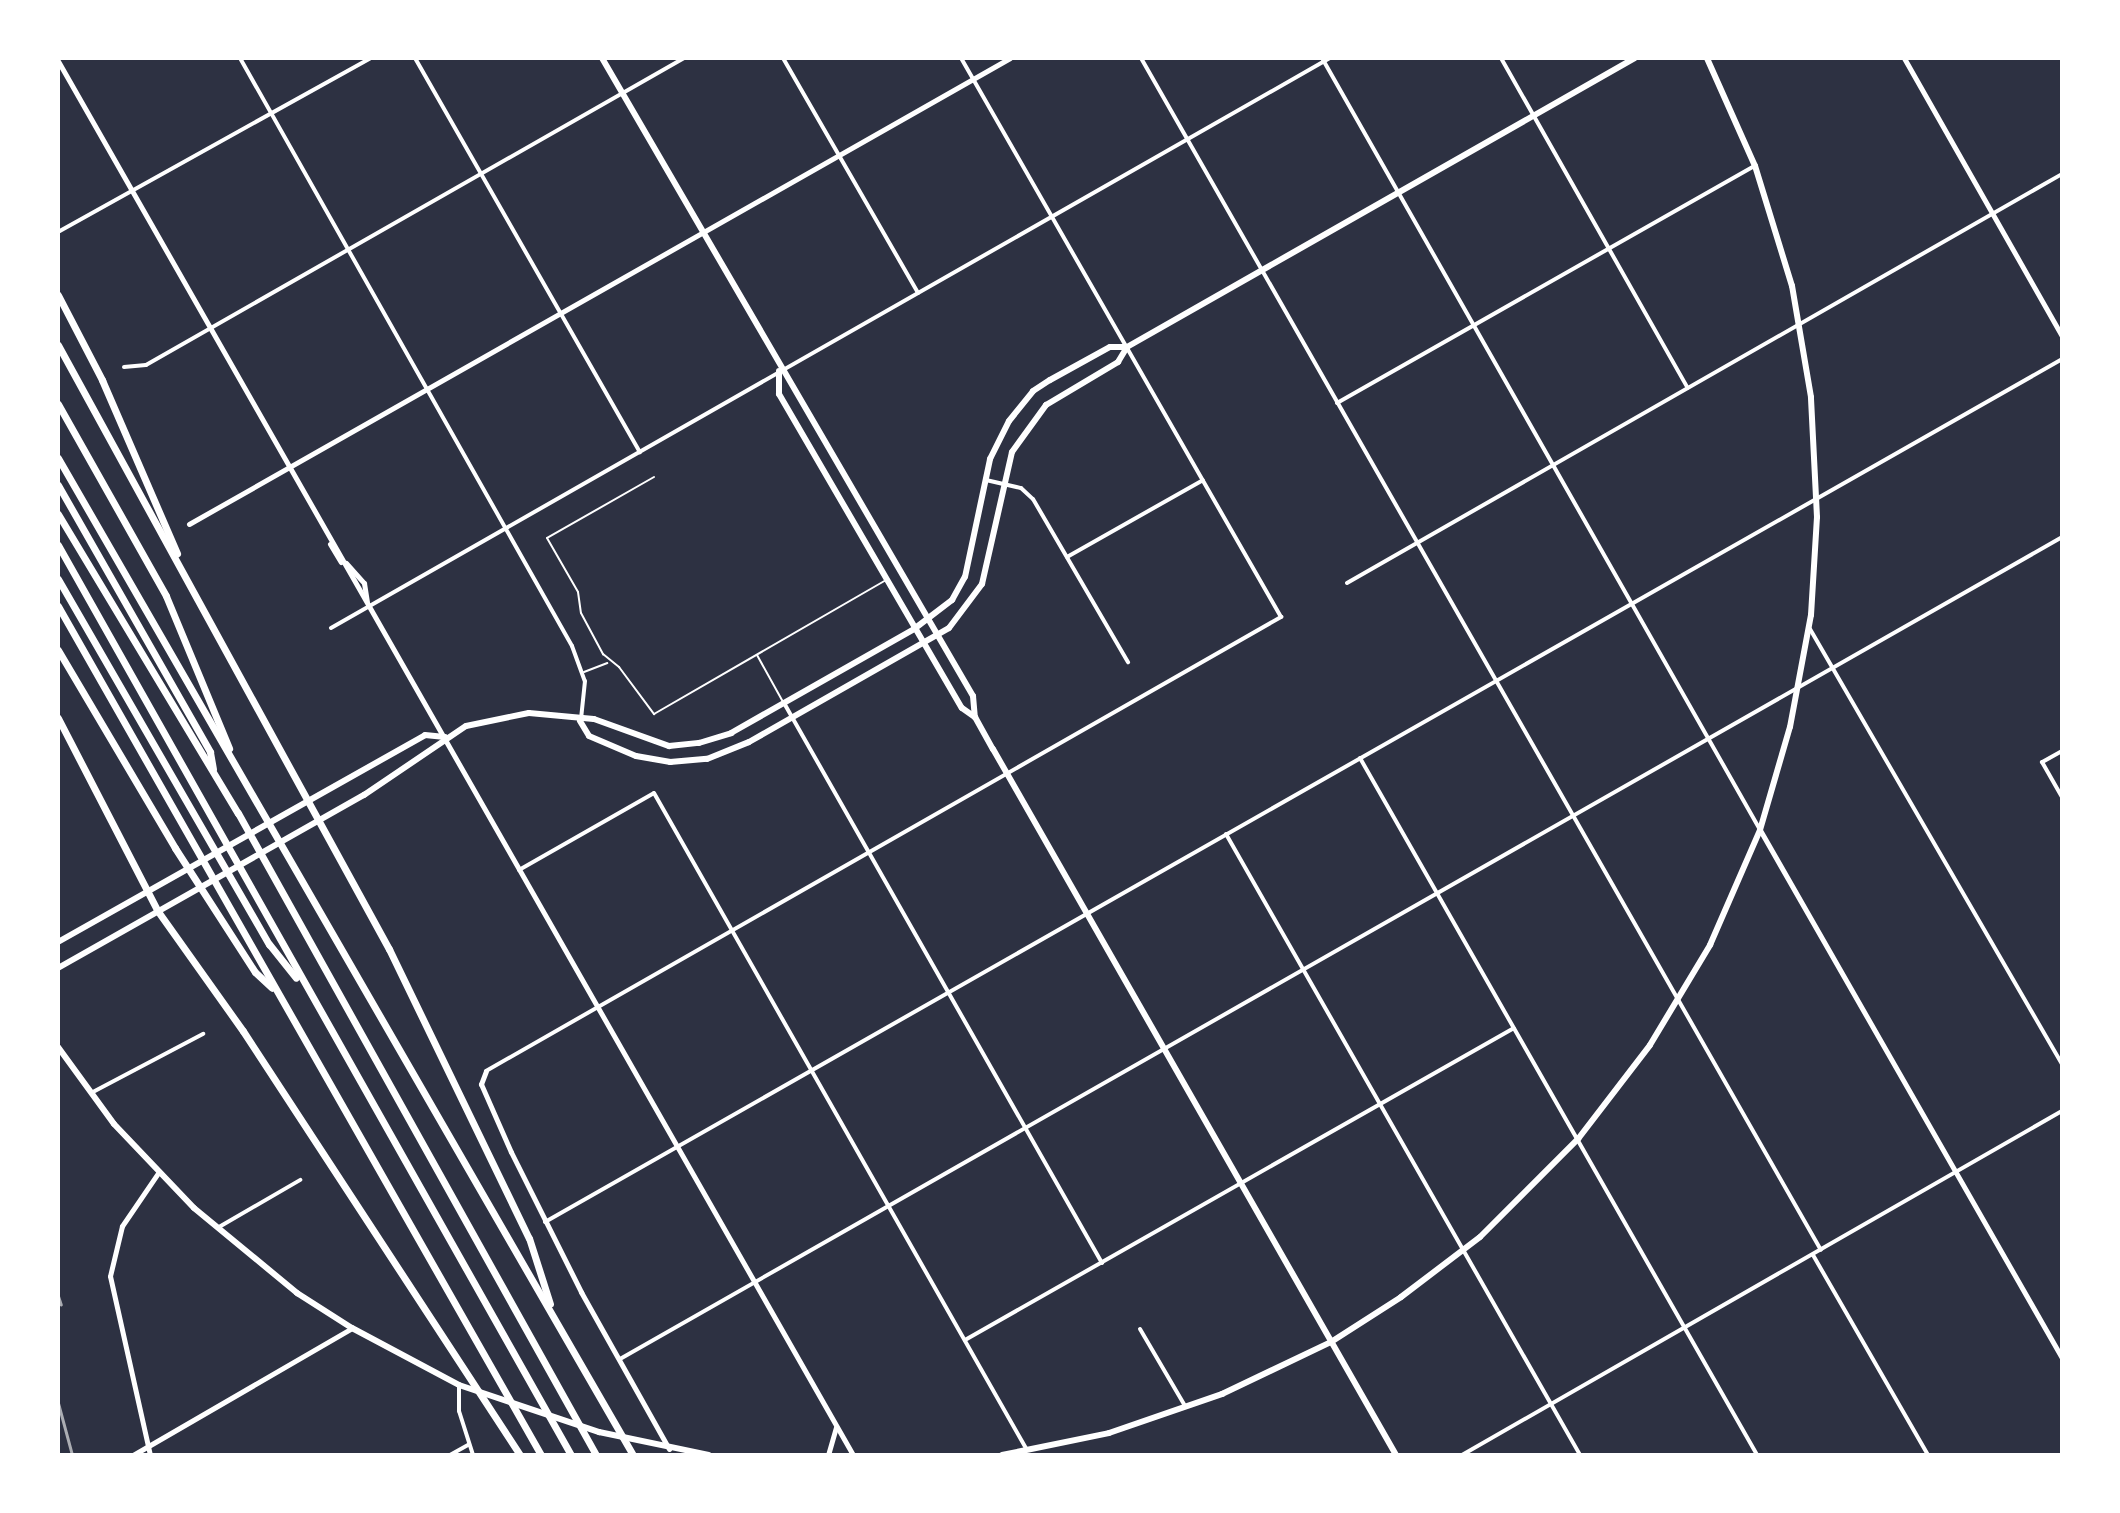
<!DOCTYPE html>
<style>
body{margin:0}
#map{position:relative;width:2120px;height:1513px;overflow:hidden;background:#2d3142;font-family:"Varela Round",sans-serif}
div>[style]{position:absolute}
.service>*{height:2px;margin:-1px;padding:0 1px;transform-origin:1px;border-radius:1px;background:#fff}
.minor>*{height:4px;margin:-2px;padding:0 2px;transform-origin:2px;border-radius:2px;background:#fff}
.tertiary>*{height:5px;margin:-2.5px;padding:0 2.5px;transform-origin:2.5px;border-radius:2.5px;background:#fff}
.secondary>*{height:5px;margin:-2.5px;padding:0 2.5px;transform-origin:2.5px;border-radius:2.5px;background:#fff}
.primary>*{height:6px;margin:-3px;padding:0 3px;transform-origin:3px;border-radius:3px;background:#fff}
.motorway>*{height:7px;margin:-3.5px;padding:0 3.5px;transform-origin:3.5px;border-radius:3.5px;background:#fff}
.rail>*{height:3px;margin:-1.5px;padding:0 1.5px;transform-origin:1.5px;border-radius:1.5px;background:#abadb3}
span{translate:-50% -50%;white-space:nowrap;text-align:center;line-height:1.15;-webkit-text-stroke:8px #fff;paint-order:stroke}
.frame{position:absolute;inset:0;border:60px solid #fff;pointer-events:none}
</style>
<div id="map">
<div class="service">
<div style="left:654px;top:477px;width:123px;rotate:150.3deg"></div>
<div style="left:547px;top:538px;width:62px;rotate:60.1deg"></div>
<div style="left:578px;top:592px;width:21px;rotate:82deg"></div>
<div style="left:581px;top:613px;width:47px;rotate:61.8deg"></div>
<div style="left:603px;top:654px;width:21px;rotate:39deg"></div>
<div style="left:619px;top:667px;width:59px;rotate:53.3deg"></div>
<div style="left:654px;top:714px;width:266px;rotate:-30deg"></div>
<div style="left:757px;top:655px;width:54px;rotate:61deg"></div>
<div style="left:584px;top:672px;width:25px;rotate:-21deg"></div>
</div>
<div class="minor">
<div style="left:240px;top:58px;width:675px;rotate:60.55deg"></div>
<div style="left:572px;top:646px;width:37px;rotate:70deg"></div>
<div style="left:585px;top:681px;width:36px;rotate:96deg"></div>
<div style="left:415px;top:58px;width:454px;rotate:60.3deg"></div>
<div style="left:783px;top:58px;width:271px;rotate:60.1deg"></div>
<div style="left:1141px;top:58px;width:1372px;rotate:60.3deg"></div>
<div style="left:1322px;top:58px;width:885px;rotate:60.42deg"></div>
<div style="left:1501px;top:58px;width:379px;rotate:60.5deg"></div>
<div style="left:58px;top:232px;width:357px;rotate:-29.1deg"></div>
<div style="left:124px;top:367px;width:22px;rotate:-5deg"></div>
<div style="left:146px;top:365px;width:619px;rotate:-29.71deg"></div>
<div style="left:1337px;top:403px;width:481px;rotate:-29.6deg"></div>
<div style="left:986px;top:480px;width:36px;rotate:13deg"></div>
<div style="left:1021px;top:488px;width:16px;rotate:43deg"></div>
<div style="left:1033px;top:499px;width:189px;rotate:59.8deg"></div>
<div style="left:1067px;top:557px;width:156px;rotate:-29.5deg"></div>
<div style="left:1347px;top:583px;width:824px;rotate:-29.77deg"></div>
<div style="left:331px;top:628px;width:1150px;rotate:-29.71deg"></div>
<div style="left:1810px;top:629px;width:503px;rotate:59.92deg"></div>
<div style="left:784px;top:703px;width:644px;rotate:60.41deg"></div>
<div style="left:2062px;top:751px;width:23px;rotate:151deg"></div>
<div style="left:2042px;top:762px;width:40px;rotate:60.3deg"></div>
<div style="left:1360px;top:758px;width:802px;rotate:60.33deg"></div>
<div style="left:1226px;top:834px;width:715px;rotate:60.31deg"></div>
<div style="left:519px;top:870px;width:155px;rotate:-29.7deg"></div>
<div style="left:654px;top:793px;width:755px;rotate:60.42deg"></div>
<div style="left:486px;top:1071px;width:916px;rotate:-29.73deg"></div>
<div style="left:1281px;top:617px;width:644px;rotate:-119.79deg"></div>
<div style="left:91px;top:1093px;width:127px;rotate:-27.8deg"></div>
<div style="left:545px;top:1222px;width:1745px;rotate:-29.63deg"></div>
<div style="left:219px;top:1227px;width:94px;rotate:-30.1deg"></div>
<div style="left:1813px;top:1255px;width:231px;rotate:60.1deg"></div>
<div style="left:1140px;top:1329px;width:89px;rotate:59.7deg"></div>
<div style="left:965px;top:1340px;width:631px;rotate:-29.61deg"></div>
<div style="left:620px;top:1359px;width:1660px;rotate:-29.68deg"></div>
<div style="left:459px;top:1385px;width:26px;rotate:90deg"></div>
<div style="left:459px;top:1411px;width:46px;rotate:72.3deg"></div>
<div style="left:450px;top:1455px;width:21px;rotate:-29deg"></div>
<div style="left:1462px;top:1455px;width:692px;rotate:-29.83deg"></div>
</div>
<div class="tertiary">
<div style="left:1904px;top:58px;width:320px;rotate:60.4deg"></div>
<div style="left:58px;top:61px;width:1605px;rotate:60.3deg"></div>
<div style="left:189px;top:524px;width:944px;rotate:-29.58deg"></div>
<div style="left:330px;top:544px;width:21px;rotate:59deg"></div>
<div style="left:346px;top:563px;width:27px;rotate:48deg"></div>
<div style="left:364px;top:583px;width:18px;rotate:81deg"></div>
<div style="left:1760px;top:830px;width:608px;rotate:60.23deg"></div>
<div style="left:486px;top:1071px;width:14px;rotate:111deg"></div>
<div style="left:481px;top:1084px;width:74px;rotate:66.2deg"></div>
<div style="left:511px;top:1152px;width:157px;rotate:63.4deg"></div>
<div style="left:581px;top:1292px;width:180px;rotate:60.7deg"></div>
<div style="left:133px;top:1455px;width:253px;rotate:-30.1deg"></div>
<div style="left:828px;top:1455px;width:29px;rotate:-74deg"></div>
</div>
<div class="secondary">
<div style="left:150px;top:1455px;width:183px;rotate:-102.6deg"></div>
<div style="left:110px;top:1276px;width:51px;rotate:-76.5deg"></div>
<div style="left:122px;top:1226px;width:64px;rotate:-55.8deg"></div>
</div>
<div class="primary">
<div style="left:602px;top:58px;width:738px;rotate:59.82deg"></div>
<div style="left:973px;top:696px;width:21px;rotate:85deg"></div>
<div style="left:975px;top:717px;width:37px;rotate:61deg"></div>
<div style="left:993px;top:749px;width:813px;rotate:60.28deg"></div>
<div style="left:779px;top:371px;width:23px;rotate:90deg"></div>
<div style="left:779px;top:394px;width:363px;rotate:59.8deg"></div>
<div style="left:962px;top:708px;width:16px;rotate:35deg"></div>
<div style="left:580px;top:721px;width:17px;rotate:59deg"></div>
<div style="left:589px;top:736px;width:51px;rotate:23.1deg"></div>
<div style="left:636px;top:756px;width:35px;rotate:10deg"></div>
<div style="left:670px;top:762px;width:37px;rotate:-5deg"></div>
<div style="left:707px;top:759px;width:45px;rotate:-22deg"></div>
<div style="left:749px;top:742px;width:230px;rotate:-29.7deg"></div>
<div style="left:949px;top:628px;width:55px;rotate:-53.1deg"></div>
<div style="left:982px;top:584px;width:135px;rotate:-77.2deg"></div>
<div style="left:1012px;top:452px;width:58px;rotate:-54.1deg"></div>
<div style="left:1046px;top:405px;width:84px;rotate:-30.8deg"></div>
<div style="left:1118px;top:362px;width:17px;rotate:-59deg"></div>
<div style="left:1127px;top:347px;width:584px;rotate:-29.64deg"></div>
<div style="left:58px;top:942px;width:421px;rotate:-29.4deg"></div>
<div style="left:425px;top:735px;width:20px;rotate:6deg"></div>
<div style="left:58px;top:968px;width:352px;rotate:-29.5deg"></div>
<div style="left:364px;top:795px;width:123px;rotate:-34.1deg"></div>
<div style="left:466px;top:726px;width:64px;rotate:-11.7deg"></div>
<div style="left:529px;top:713px;width:65px;rotate:5.3deg"></div>
<div style="left:594px;top:719px;width:80px;rotate:19.8deg"></div>
<div style="left:669px;top:746px;width:30px;rotate:-6deg"></div>
<div style="left:699px;top:743px;width:34px;rotate:-17deg"></div>
<div style="left:731px;top:733px;width:210px;rotate:-29.6deg"></div>
<div style="left:914px;top:629px;width:48px;rotate:-37.3deg"></div>
<div style="left:952px;top:600px;width:26px;rotate:-61deg"></div>
<div style="left:965px;top:577px;width:121px;rotate:-78deg"></div>
<div style="left:990px;top:459px;width:42px;rotate:-63.4deg"></div>
<div style="left:1009px;top:421px;width:38px;rotate:-51deg"></div>
<div style="left:1033px;top:391px;width:20px;rotate:-33deg"></div>
<div style="left:1050px;top:380px;width:68px;rotate:-28.8deg"></div>
<div style="left:1110px;top:347px;width:17px"></div>
<div style="left:58px;top:1047px;width:95px;rotate:54deg"></div>
<div style="left:114px;top:1124px;width:116px;rotate:46.4deg"></div>
<div style="left:194px;top:1208px;width:134px;rotate:39.5deg"></div>
<div style="left:297px;top:1293px;width:65px;rotate:32.5deg"></div>
<div style="left:352px;top:1328px;width:121px;rotate:28deg"></div>
<div style="left:459px;top:1385px;width:148px;rotate:18.6deg"></div>
<div style="left:599px;top:1432px;width:112px;rotate:11.8deg"></div>
<div style="left:1002px;top:1455px;width:109px;rotate:-11.6deg"></div>
<div style="left:1109px;top:1433px;width:120px;rotate:-19deg"></div>
<div style="left:1222px;top:1394px;width:121px;rotate:-25.5deg"></div>
<div style="left:1331px;top:1342px;width:83px;rotate:-32.7deg"></div>
<div style="left:1401px;top:1297px;width:99px;rotate:-37.2deg"></div>
<div style="left:1480px;top:1237px;width:139px;rotate:-45deg"></div>
<div style="left:1578px;top:1139px;width:118px;rotate:-52.5deg"></div>
<div style="left:1650px;top:1045px;width:117px;rotate:-59deg"></div>
<div style="left:1710px;top:945px;width:125px;rotate:-66.5deg"></div>
<div style="left:1760px;top:830px;width:107px;rotate:-73.8deg"></div>
<div style="left:1790px;top:727px;width:114px;rotate:-79.4deg"></div>
<div style="left:1811px;top:615px;width:98px;rotate:-86.5deg"></div>
<div style="left:1817px;top:517px;width:120px;rotate:-92.9deg"></div>
<div style="left:1811px;top:397px;width:113px;rotate:-99.7deg"></div>
<div style="left:1792px;top:286px;width:126px;rotate:-107.1deg"></div>
<div style="left:1755px;top:166px;width:118px;rotate:-114deg"></div>
</div>
<div class="motorway">
<div style="left:58px;top:295px;width:96px;rotate:62.6deg"></div>
<div style="left:102px;top:380px;width:189px;rotate:66.6deg"></div>
<div style="left:58px;top:345px;width:689px;rotate:61.28deg"></div>
<div style="left:389px;top:949px;width:321px;rotate:64.2deg"></div>
<div style="left:529px;top:1238px;width:69px;rotate:72.3deg"></div>
<div style="left:58px;top:404px;width:220px;rotate:60.6deg"></div>
<div style="left:166px;top:596px;width:165px;rotate:67.5deg"></div>
<div style="left:58px;top:458px;width:1151px;rotate:60.03deg"></div>
<div style="left:58px;top:485px;width:307px;rotate:60.3deg"></div>
<div style="left:210px;top:752px;width:17px;rotate:80deg"></div>
<div style="left:58px;top:514px;width:349px;rotate:59deg"></div>
<div style="left:238px;top:813px;width:735px;rotate:60.85deg"></div>
<div style="left:58px;top:545px;width:1045px;rotate:60.59deg"></div>
<div style="left:58px;top:579px;width:422px;rotate:60deg"></div>
<div style="left:269px;top:944px;width:43px;rotate:51.5deg"></div>
<div style="left:58px;top:606px;width:977px;rotate:60.36deg"></div>
<div style="left:58px;top:650px;width:230px;rotate:59.4deg"></div>
<div style="left:175px;top:848px;width:148px;rotate:57.2deg"></div>
<div style="left:255px;top:972px;width:23px;rotate:43deg"></div>
<div style="left:58px;top:718px;width:216px;rotate:62.7deg"></div>
<div style="left:157px;top:910px;width:148px;rotate:54.6deg"></div>
<div style="left:243px;top:1031px;width:506px;rotate:56.84deg"></div>
</div>
<div class="rail">
<div style="left:58px;top:1296px;width:9px;rotate:72deg"></div>
<div style="left:58px;top:1403px;width:54px;rotate:74.9deg"></div>
</div>
<div class="frame"></div>
</div>
